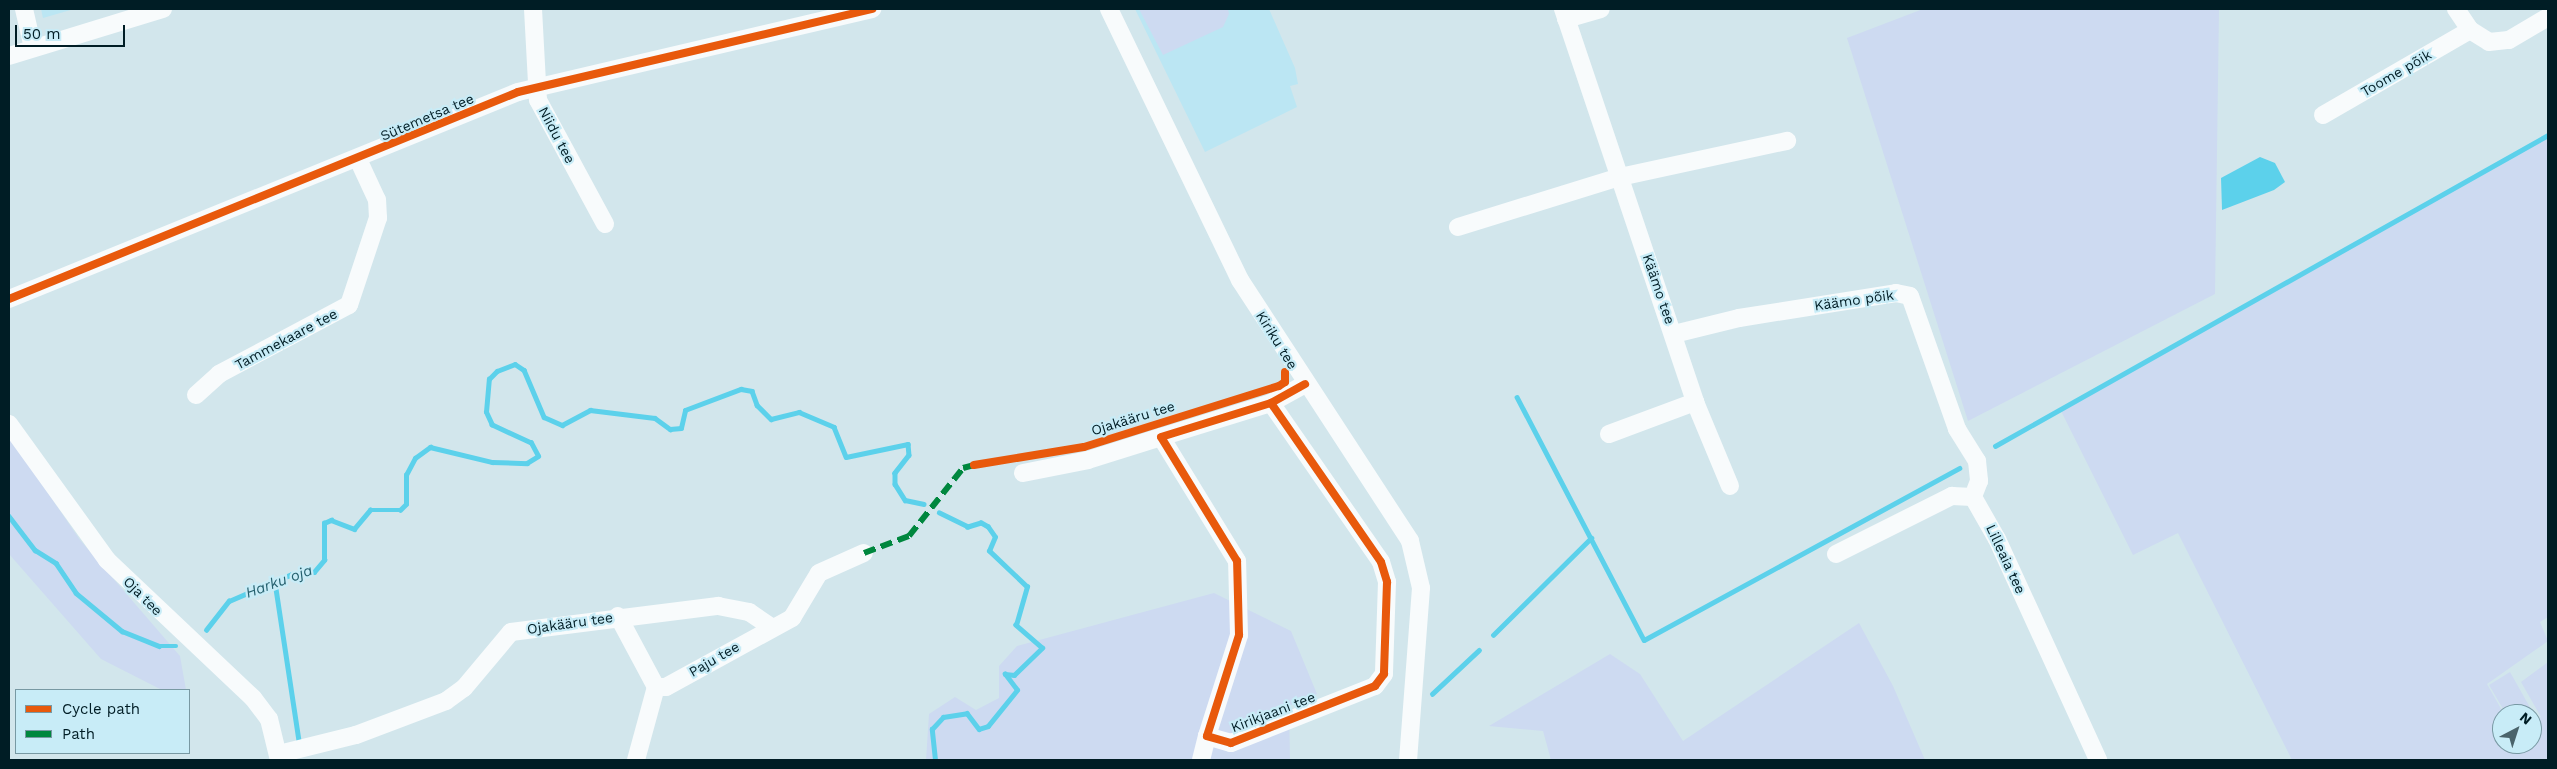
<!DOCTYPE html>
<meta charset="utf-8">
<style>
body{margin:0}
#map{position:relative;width:2557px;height:769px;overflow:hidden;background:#d2e6ec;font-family:"Work Sans",sans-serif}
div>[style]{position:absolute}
.built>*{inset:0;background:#bbe6f3}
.green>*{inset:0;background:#cddaf1}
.water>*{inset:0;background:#5cd1eb}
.stream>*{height:4.5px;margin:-2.25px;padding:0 2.25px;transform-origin:2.25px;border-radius:2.25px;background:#5cd1eb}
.street>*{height:18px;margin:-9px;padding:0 9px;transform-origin:9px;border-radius:9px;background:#f8fbfc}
.quiet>*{height:6px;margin-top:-3px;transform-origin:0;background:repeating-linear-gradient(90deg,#00873e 0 12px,transparent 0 18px)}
.cycleway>*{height:8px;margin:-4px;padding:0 4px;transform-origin:4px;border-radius:4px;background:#e8590c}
span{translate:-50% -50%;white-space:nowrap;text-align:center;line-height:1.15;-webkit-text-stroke:4.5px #c8ecf7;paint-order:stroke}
.street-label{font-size:14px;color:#001d25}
.water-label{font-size:15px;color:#245f6d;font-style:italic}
.frame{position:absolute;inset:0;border:10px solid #001d25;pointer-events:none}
.legend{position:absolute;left:15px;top:689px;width:175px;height:65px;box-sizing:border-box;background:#c8ecf7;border:1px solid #7899a3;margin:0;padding:6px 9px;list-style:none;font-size:15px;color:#001d25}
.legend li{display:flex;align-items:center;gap:10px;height:25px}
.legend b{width:25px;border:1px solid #7899a3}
.north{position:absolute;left:2492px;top:704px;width:50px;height:50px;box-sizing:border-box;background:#c8ecf7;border:1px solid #7899a3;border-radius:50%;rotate:40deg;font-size:14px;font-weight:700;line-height:20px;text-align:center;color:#001d25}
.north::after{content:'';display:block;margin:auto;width:18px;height:22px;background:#4a636b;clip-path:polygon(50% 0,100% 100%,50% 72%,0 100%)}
.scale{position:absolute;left:15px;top:25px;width:110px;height:22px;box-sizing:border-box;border:2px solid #001d25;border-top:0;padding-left:6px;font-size:15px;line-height:18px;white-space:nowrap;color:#001d25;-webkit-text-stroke:4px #c8ecf7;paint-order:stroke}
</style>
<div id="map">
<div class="built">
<div style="clip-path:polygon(41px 9px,74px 9px,43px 18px)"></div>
<div style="clip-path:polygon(1135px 9px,1269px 9px,1295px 68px,1298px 84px,1290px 86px,1297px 107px,1205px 152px)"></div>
</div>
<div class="green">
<div style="clip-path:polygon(1139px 9px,1228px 9px,1229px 14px,1223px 27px,1163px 55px)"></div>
<div style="clip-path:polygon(1923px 9px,2219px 9px,2215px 294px,1968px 421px,1847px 38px)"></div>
<div style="clip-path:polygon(2548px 134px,2548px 617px,2540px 622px,2548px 641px,2487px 684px,2504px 714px,2502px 744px,2532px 744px,2532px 722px,2541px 717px,2521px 682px,2548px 662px,2548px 760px,2292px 760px,2178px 533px,2133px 555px,2061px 411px)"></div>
<div style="clip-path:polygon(9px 436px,80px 540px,180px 656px,186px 690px,162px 690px,101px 659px,9px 554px)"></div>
<div style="clip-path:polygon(1214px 593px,1291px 631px,1317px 694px,1289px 706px,1290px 760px,926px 760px,929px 714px,955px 697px,976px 710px,999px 698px,999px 666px,1017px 646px)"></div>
<div style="clip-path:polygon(1859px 623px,1893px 686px,1925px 760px,1551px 760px,1543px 731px,1489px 726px,1610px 654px,1640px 674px,1683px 741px)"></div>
<div style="clip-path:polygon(2510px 672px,2536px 718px,2532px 720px,2532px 714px,2506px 714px,2489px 685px)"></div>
</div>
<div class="water">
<div style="clip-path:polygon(2260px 157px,2275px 163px,2285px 182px,2274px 190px,2222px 210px,2221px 178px)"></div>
</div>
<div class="stream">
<div style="left:1517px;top:397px;width:274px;rotate:62.4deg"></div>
<div style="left:1644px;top:640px;width:359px;rotate:-28.6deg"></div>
<div style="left:1995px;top:446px;width:634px;rotate:-29.35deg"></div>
<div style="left:9px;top:516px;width:43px;rotate:52.6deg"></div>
<div style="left:35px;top:550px;width:25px;rotate:32deg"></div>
<div style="left:56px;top:563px;width:36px;rotate:56deg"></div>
<div style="left:76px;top:593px;width:60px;rotate:39.6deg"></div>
<div style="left:122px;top:631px;width:40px;rotate:22deg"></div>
<div style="left:159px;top:646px;width:17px"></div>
<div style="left:275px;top:582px;width:160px;rotate:81.4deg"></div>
<div style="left:206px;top:630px;width:37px;rotate:-52deg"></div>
<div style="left:229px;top:601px;width:69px;rotate:-23.2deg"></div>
<div style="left:292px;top:574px;width:22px;rotate:-5deg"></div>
<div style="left:314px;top:572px;width:16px;rotate:-50deg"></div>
<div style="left:324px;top:560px;width:37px;rotate:-90deg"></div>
<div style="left:324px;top:523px;width:8px;rotate:-23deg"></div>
<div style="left:331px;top:520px;width:25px;rotate:21deg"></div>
<div style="left:354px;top:529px;width:25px;rotate:-50deg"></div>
<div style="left:370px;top:510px;width:30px"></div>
<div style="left:400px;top:510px;width:8px;rotate:-45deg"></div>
<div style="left:406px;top:504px;width:29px;rotate:-90deg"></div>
<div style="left:406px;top:475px;width:19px;rotate:-62deg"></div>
<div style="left:415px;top:458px;width:19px;rotate:-36deg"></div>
<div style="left:430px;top:447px;width:64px;rotate:13.6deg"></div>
<div style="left:492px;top:462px;width:35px;rotate:2deg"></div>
<div style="left:527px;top:463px;width:13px;rotate:-32deg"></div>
<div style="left:538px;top:456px;width:15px;rotate:-118deg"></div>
<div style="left:531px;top:443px;width:43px;rotate:-155.2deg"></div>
<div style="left:492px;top:425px;width:14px;rotate:-115deg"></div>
<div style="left:486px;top:412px;width:33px;rotate:-85deg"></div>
<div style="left:489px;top:379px;width:11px;rotate:-45deg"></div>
<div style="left:497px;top:371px;width:19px;rotate:-21deg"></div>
<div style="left:515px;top:364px;width:11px;rotate:34deg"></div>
<div style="left:524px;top:370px;width:51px;rotate:66.9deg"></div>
<div style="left:544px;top:417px;width:20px;rotate:24deg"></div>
<div style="left:562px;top:425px;width:32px;rotate:-28deg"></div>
<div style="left:590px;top:410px;width:65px;rotate:7deg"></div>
<div style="left:655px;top:418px;width:19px;rotate:36deg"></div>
<div style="left:670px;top:429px;width:11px;rotate:-5deg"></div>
<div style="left:681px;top:428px;width:18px;rotate:-77deg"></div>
<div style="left:685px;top:410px;width:60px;rotate:-20.6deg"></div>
<div style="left:741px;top:389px;width:11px;rotate:10deg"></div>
<div style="left:752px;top:391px;width:15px;rotate:70deg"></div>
<div style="left:757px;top:405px;width:20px;rotate:45deg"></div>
<div style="left:771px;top:419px;width:29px;rotate:-14deg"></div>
<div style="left:799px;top:412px;width:38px;rotate:23deg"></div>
<div style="left:834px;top:427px;width:32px;rotate:68deg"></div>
<div style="left:846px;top:457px;width:63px;rotate:-11.8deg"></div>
<div style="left:908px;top:444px;width:11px;rotate:85deg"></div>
<div style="left:909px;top:455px;width:23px;rotate:128deg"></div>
<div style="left:895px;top:473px;width:11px;rotate:90deg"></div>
<div style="left:895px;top:484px;width:19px;rotate:58deg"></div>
<div style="left:905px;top:500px;width:19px;rotate:12deg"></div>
<div style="left:1493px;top:635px;width:138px;rotate:-44.7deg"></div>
<div style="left:1432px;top:694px;width:64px;rotate:-43.1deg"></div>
<div style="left:935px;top:760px;width:31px;rotate:-96deg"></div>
<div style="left:932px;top:729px;width:16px;rotate:-47deg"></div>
<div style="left:943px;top:717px;width:24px;rotate:-9deg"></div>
<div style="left:967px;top:713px;width:20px;rotate:53deg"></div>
<div style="left:979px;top:729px;width:9px;rotate:-18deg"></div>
<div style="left:988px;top:726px;width:46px;rotate:-51.1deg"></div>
<div style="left:1017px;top:690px;width:20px;rotate:-127deg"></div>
<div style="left:1005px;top:674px;width:9px;rotate:6deg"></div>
<div style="left:1014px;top:675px;width:39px;rotate:-44deg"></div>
<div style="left:1042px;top:648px;width:35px;rotate:-139deg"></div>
<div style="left:1016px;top:625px;width:40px;rotate:-74deg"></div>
<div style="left:1027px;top:587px;width:52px;rotate:-136.5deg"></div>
<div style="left:989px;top:551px;width:15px;rotate:-67deg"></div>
<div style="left:995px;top:537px;width:12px;rotate:-125deg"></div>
<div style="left:988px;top:527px;width:8px;rotate:-150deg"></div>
<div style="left:981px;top:523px;width:14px;rotate:163deg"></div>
<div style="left:968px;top:527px;width:32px;rotate:-154deg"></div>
</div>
<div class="street">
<div style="left:24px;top:9px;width:39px;rotate:77deg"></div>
<div style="left:533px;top:9px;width:91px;rotate:86.9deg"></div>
<div style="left:538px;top:100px;width:141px;rotate:61.6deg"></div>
<div style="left:1109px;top:9px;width:301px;rotate:64.2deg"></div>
<div style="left:1240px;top:280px;width:311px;rotate:56.9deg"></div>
<div style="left:1410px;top:541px;width:48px;rotate:76.8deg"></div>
<div style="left:1421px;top:588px;width:172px;rotate:94.3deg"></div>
<div style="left:1563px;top:9px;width:415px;rotate:71.4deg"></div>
<div style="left:1695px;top:402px;width:91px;rotate:67.4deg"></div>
<div style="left:2456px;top:9px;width:25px;rotate:56deg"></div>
<div style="left:2470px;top:30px;width:22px;rotate:32deg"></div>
<div style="left:2489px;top:42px;width:20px;rotate:-6deg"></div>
<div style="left:2509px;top:40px;width:45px;rotate:-30.5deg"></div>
<div style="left:1566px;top:19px;width:36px;rotate:-16deg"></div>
<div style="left:9px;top:56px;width:161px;rotate:-17deg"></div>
<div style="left:2323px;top:115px;width:170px;rotate:-30deg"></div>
<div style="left:1458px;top:227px;width:170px;rotate:-17.2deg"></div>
<div style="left:1620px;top:177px;width:171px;rotate:-12.2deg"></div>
<div style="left:9px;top:299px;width:549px;rotate:-22.13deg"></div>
<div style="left:518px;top:92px;width:364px;rotate:-13.2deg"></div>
<div style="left:1674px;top:334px;width:67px;rotate:-13.8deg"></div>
<div style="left:1739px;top:318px;width:159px;rotate:-9deg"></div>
<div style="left:1896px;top:293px;width:14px;rotate:12deg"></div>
<div style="left:1910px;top:296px;width:141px;rotate:70.5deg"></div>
<div style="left:1957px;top:429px;width:38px;rotate:58deg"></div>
<div style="left:1977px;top:461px;width:20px;rotate:84deg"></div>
<div style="left:1979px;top:481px;width:17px;rotate:111deg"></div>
<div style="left:196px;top:395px;width:31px;rotate:-42deg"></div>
<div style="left:219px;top:374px;width:147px;rotate:-28deg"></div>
<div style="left:349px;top:305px;width:92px;rotate:-71.6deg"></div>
<div style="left:378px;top:218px;width:18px;rotate:-93deg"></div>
<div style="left:377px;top:200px;width:45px;rotate:-114.9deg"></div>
<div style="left:1271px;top:403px;width:193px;rotate:55.3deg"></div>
<div style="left:1381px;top:562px;width:21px;rotate:73deg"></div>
<div style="left:1387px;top:582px;width:92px;rotate:91.9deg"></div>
<div style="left:1384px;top:674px;width:15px;rotate:127deg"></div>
<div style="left:1375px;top:686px;width:155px;rotate:158.4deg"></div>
<div style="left:1231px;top:743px;width:25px;rotate:-164deg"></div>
<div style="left:1207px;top:736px;width:106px;rotate:-72.4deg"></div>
<div style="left:1239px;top:635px;width:74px;rotate:-91.5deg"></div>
<div style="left:1237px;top:561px;width:145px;rotate:-121.5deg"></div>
<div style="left:1161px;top:437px;width:115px;rotate:-17.2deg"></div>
<div style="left:1271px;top:403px;width:39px;rotate:-29deg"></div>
<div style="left:9px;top:424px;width:168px;rotate:54.2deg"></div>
<div style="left:107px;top:560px;width:201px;rotate:43.4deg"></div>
<div style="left:253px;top:698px;width:26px;rotate:53deg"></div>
<div style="left:269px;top:719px;width:42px;rotate:76.3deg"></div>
<div style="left:1609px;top:434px;width:92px;rotate:-20.4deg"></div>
<div style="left:1023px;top:473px;width:66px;rotate:-11.3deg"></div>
<div style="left:1088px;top:460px;width:77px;rotate:-17.5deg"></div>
<div style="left:1836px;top:554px;width:130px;rotate:-26.6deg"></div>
<div style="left:1952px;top:496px;width:21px;rotate:3deg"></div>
<div style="left:1973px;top:497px;width:48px;rotate:60.3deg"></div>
<div style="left:1997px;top:539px;width:243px;rotate:65.4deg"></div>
<div style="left:618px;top:616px;width:81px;rotate:61.8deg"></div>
<div style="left:279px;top:754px;width:79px;rotate:-13.9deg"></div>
<div style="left:356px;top:735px;width:96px;rotate:-20.7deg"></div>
<div style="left:446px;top:701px;width:22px;rotate:-36deg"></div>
<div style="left:464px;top:688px;width:73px;rotate:-50deg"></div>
<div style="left:511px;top:632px;width:209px;rotate:-7.2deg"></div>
<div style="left:718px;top:606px;width:32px;rotate:11deg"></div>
<div style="left:749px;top:612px;width:27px;rotate:34deg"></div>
<div style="left:636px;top:760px;width:76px;rotate:-74.7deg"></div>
<div style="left:656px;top:687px;width:10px"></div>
<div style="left:666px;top:687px;width:144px;rotate:-28.7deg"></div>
<div style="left:792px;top:618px;width:52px;rotate:-59deg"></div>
<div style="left:819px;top:573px;width:49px;rotate:-24deg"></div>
<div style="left:1201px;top:760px;width:25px;rotate:-76deg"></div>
</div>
<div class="quiet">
<div style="left:864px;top:553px;width:48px;rotate:-20.7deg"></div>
<div style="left:909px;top:536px;width:87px;rotate:-51.5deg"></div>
<div style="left:963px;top:468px;width:11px;rotate:-15deg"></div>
</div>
<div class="cycleway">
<div style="left:9px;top:299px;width:549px;rotate:-22.13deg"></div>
<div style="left:518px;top:92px;width:364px;rotate:-13.2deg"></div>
<div style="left:1271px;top:403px;width:193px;rotate:55.3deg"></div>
<div style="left:1381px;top:562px;width:21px;rotate:73deg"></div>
<div style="left:1387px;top:582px;width:92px;rotate:91.9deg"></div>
<div style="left:1384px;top:674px;width:15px;rotate:127deg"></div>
<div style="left:1375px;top:686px;width:155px;rotate:158.4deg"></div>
<div style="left:1231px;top:743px;width:25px;rotate:-164deg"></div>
<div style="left:1207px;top:736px;width:106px;rotate:-72.4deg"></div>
<div style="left:1239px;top:635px;width:74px;rotate:-91.5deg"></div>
<div style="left:1237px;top:561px;width:145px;rotate:-121.5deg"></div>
<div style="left:1161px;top:437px;width:115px;rotate:-17.2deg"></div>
<div style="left:1271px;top:403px;width:39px;rotate:-29deg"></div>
<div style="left:974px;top:465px;width:111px;rotate:-9.3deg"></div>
<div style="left:1084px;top:447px;width:204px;rotate:-17.4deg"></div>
<div style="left:1279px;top:386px;width:7px;rotate:-34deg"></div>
<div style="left:1285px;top:382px;width:10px;rotate:-90deg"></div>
</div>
<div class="street-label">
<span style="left:2396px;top:73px;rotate:-30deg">Toome põik</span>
<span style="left:427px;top:117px;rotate:-23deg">Sütemetsa tee</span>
<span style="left:557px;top:135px;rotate:62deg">Niidu tee</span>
<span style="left:1659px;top:289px;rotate:71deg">Käämo tee</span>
<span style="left:1854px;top:300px;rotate:-8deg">Käämo põik</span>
<span style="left:286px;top:339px;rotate:-28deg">Tammekaare tee</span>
<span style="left:1277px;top:340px;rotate:58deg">Kiriku tee</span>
<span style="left:1133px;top:418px;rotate:-17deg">Ojakääru tee</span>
<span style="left:2006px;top:559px;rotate:65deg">Lilleaia tee</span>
<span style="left:143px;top:596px;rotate:45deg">Oja tee</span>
<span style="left:570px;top:623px;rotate:-8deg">Ojakääru tee</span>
<span style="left:714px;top:659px;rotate:-30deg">Paju tee</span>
<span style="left:1273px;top:712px;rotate:-21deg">Kirikjaani tee</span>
</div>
<div class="water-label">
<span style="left:279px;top:582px;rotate:-20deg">Harku oja</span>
</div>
<div class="frame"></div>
<ul class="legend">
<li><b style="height:6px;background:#e8590c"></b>Cycle path</li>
<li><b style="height:6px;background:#00873e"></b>Path</li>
</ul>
<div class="north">N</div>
<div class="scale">50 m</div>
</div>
